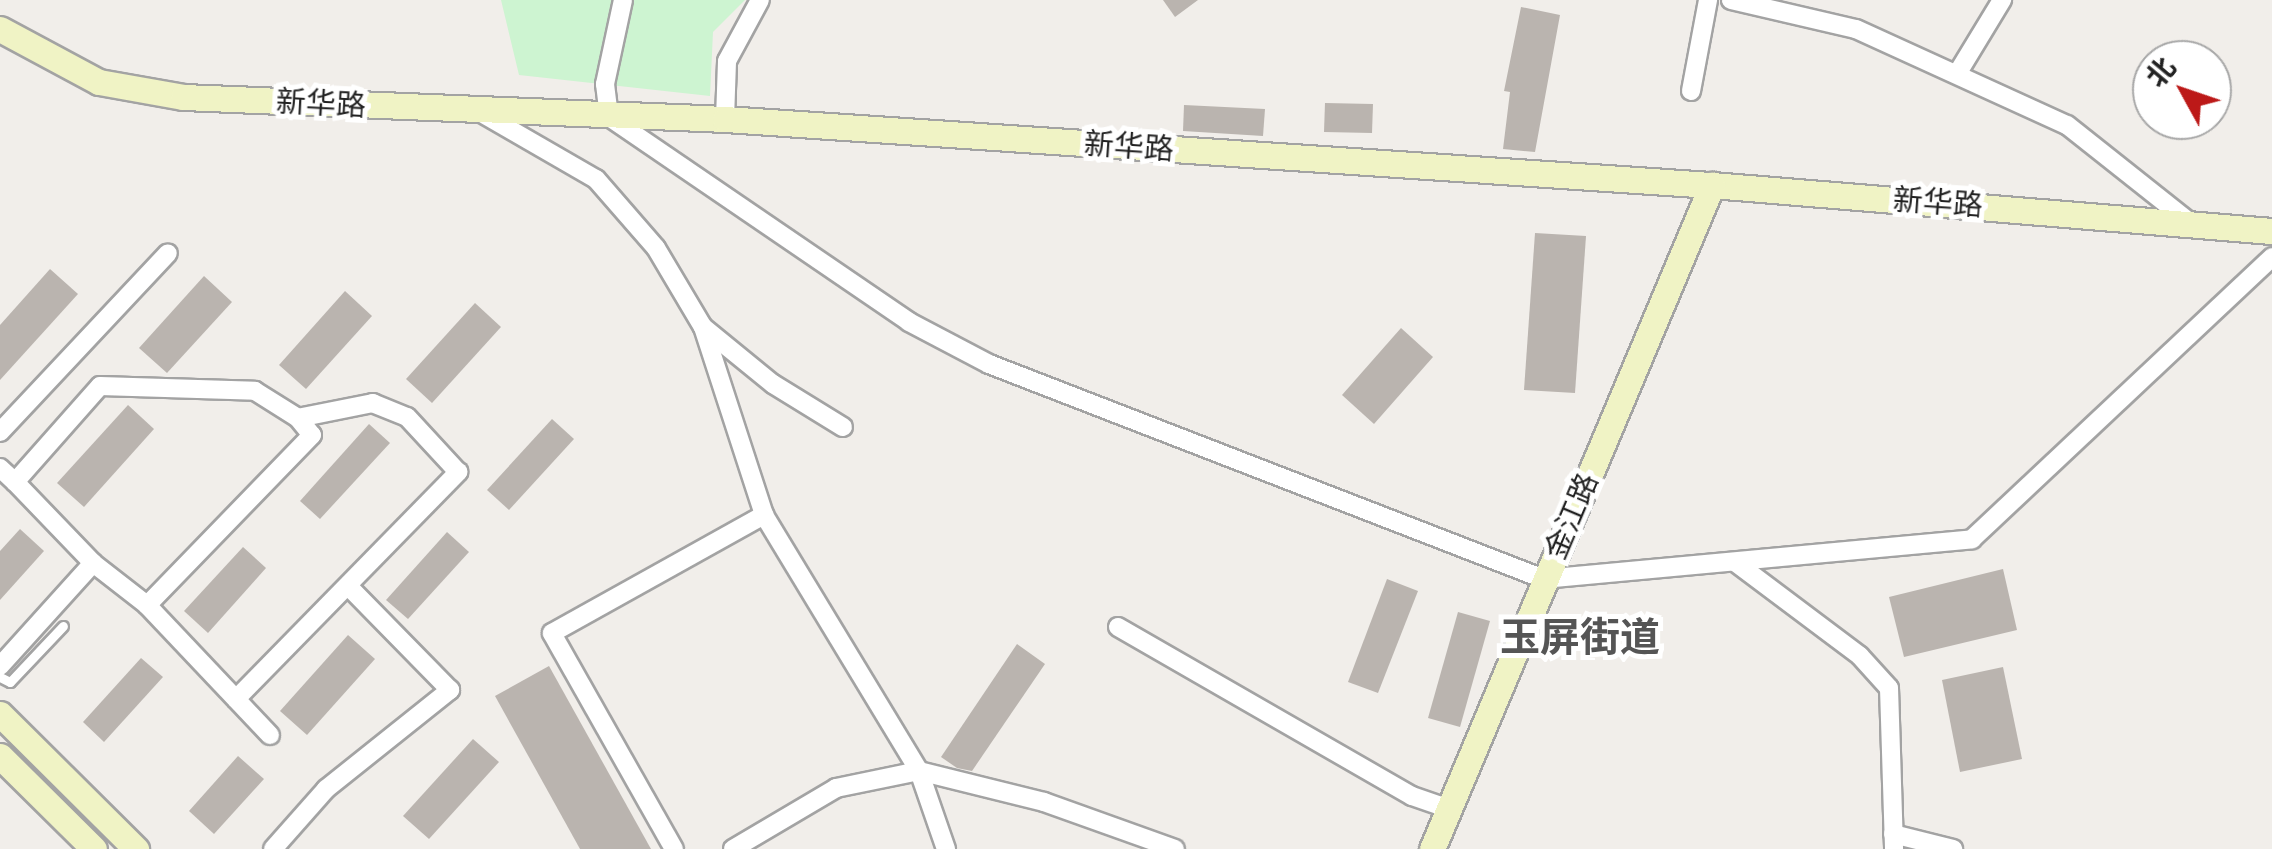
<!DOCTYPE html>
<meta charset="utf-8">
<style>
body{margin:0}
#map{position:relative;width:2272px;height:849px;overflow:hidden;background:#f1eeea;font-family:"IBM Plex Sans","Noto Sans SC",sans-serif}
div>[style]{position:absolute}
.park>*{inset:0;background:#cdf4d1}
.building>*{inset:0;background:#bab4af}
.roads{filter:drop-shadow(2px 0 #a3a3a3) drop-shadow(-2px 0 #a3a3a3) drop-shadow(0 2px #a3a3a3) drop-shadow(0 -2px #a3a3a3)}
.lane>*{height:9px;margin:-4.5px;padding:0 4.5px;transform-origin:4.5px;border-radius:4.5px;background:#fff}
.street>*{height:18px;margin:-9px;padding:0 9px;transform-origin:9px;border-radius:9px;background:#fff}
.secondary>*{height:25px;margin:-12.5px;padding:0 12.5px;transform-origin:12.5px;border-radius:12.5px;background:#f0f3c5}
span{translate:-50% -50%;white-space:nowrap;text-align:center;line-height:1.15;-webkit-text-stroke:10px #fff;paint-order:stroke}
.street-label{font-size:30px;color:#222}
.district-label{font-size:40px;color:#555;font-weight:700}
.north{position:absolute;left:2132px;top:40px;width:100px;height:100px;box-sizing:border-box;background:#fff;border:2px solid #a7a7a7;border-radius:50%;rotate:310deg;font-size:28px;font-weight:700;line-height:40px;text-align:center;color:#222}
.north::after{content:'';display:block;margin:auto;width:35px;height:45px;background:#bc1918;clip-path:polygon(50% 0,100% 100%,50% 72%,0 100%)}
</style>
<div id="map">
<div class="park">
<div style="clip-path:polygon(501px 0,745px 0,713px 32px,710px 96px,519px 75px)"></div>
</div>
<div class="building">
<div style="clip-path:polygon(1163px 0,1198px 0,1175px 17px)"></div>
<div style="clip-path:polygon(1521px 7px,1560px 15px,1535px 152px,1503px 149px,1510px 92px,1504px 91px)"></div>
<div style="clip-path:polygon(1325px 103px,1373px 104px,1372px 133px,1324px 132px)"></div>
<div style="clip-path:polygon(1184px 105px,1265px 109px,1263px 136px,1183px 131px)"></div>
<div style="clip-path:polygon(1535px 233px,1586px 236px,1575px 393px,1524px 390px)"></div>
<div style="clip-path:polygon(50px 269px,78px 294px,0 380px,0 325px)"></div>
<div style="clip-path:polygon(204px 276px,232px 302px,167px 373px,139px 348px)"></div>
<div style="clip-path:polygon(345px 291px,372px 316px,306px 389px,279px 365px)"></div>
<div style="clip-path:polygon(475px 303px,501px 327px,432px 403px,406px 379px)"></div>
<div style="clip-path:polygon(1401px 328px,1433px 357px,1374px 424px,1342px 395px)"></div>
<div style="clip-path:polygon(128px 405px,154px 429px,84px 507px,57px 483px)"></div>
<div style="clip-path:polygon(552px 419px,574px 439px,509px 510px,487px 490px)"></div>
<div style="clip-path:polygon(369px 424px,390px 443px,320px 519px,300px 501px)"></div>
<div style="clip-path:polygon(20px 529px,44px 551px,0 600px,0 551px)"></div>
<div style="clip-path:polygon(447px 532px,469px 552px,408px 619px,386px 600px)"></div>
<div style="clip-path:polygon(243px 547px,266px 568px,208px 633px,184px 611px)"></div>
<div style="clip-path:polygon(2003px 569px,2017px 630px,1904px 657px,1889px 597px)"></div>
<div style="clip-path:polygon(1387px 579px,1418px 591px,1378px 693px,1348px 682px)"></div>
<div style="clip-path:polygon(1458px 612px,1490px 621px,1460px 727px,1428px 718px)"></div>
<div style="clip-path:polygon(348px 635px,375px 659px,307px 735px,280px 711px)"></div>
<div style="clip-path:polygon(1017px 644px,1045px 664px,972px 771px,957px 768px,941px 757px)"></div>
<div style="clip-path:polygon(141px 658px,163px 677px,104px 742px,83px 722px)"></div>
<div style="clip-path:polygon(549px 666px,651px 849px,580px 849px,495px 696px)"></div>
<div style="clip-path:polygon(2003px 667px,2022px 759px,1960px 772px,1942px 680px)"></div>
<div style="clip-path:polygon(473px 739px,499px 762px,429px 839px,403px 816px)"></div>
<div style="clip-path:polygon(238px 756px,264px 779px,214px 834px,189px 811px)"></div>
</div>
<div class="roads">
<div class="lane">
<div style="left:0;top:677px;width:11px;rotate:27deg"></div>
<div style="left:10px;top:682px;width:77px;rotate:-46.6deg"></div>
</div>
<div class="street">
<div style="left:623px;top:0;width:86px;rotate:102.1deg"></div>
<div style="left:605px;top:84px;width:33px;rotate:83deg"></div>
<div style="left:609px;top:117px;width:363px;rotate:34.3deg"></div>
<div style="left:909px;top:322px;width:90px;rotate:27.7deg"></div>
<div style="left:989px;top:364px;width:595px;rotate:21.18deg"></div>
<div style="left:1544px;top:579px;width:430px;rotate:-5.3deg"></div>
<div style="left:1972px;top:539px;width:412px;rotate:-43.2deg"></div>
<div style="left:1731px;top:0;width:128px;rotate:13.1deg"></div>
<div style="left:1856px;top:29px;width:232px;rotate:24.5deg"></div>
<div style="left:2067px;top:125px;width:154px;rotate:38.4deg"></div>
<div style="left:1957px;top:74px;width:87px;rotate:-58.7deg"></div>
<div style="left:1691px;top:91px;width:93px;rotate:-79.4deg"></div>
<div style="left:478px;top:111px;width:136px;rotate:30deg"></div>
<div style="left:596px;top:179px;width:91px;rotate:49deg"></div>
<div style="left:656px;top:248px;width:92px;rotate:59.3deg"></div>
<div style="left:703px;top:327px;width:198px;rotate:72deg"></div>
<div style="left:764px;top:515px;width:299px;rotate:58.8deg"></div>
<div style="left:919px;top:771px;width:83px;rotate:70.9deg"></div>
<div style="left:725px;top:119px;width:58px;rotate:-88deg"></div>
<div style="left:727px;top:61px;width:69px;rotate:-61.6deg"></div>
<div style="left:703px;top:327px;width:90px;rotate:39.2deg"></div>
<div style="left:773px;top:384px;width:82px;rotate:31.6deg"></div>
<div style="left:0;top:432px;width:245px;rotate:-46.8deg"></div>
<div style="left:0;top:468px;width:21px;rotate:43deg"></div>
<div style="left:1735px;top:562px;width:156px;rotate:36.9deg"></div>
<div style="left:1860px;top:656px;width:43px;rotate:47.8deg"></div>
<div style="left:1889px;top:688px;width:161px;rotate:88.2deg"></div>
<div style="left:93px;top:563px;width:68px;rotate:37.9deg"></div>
<div style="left:147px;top:605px;width:179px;rotate:46.6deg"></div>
<div style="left:1118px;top:627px;width:339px;rotate:29.9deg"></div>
<div style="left:1412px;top:796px;width:39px;rotate:19deg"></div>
<div style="left:0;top:666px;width:139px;rotate:-47.9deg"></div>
<div style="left:93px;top:563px;width:112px;rotate:-133.9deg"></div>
<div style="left:15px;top:482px;width:128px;rotate:-48.5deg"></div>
<div style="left:100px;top:386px;width:155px;rotate:1.8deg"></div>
<div style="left:255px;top:391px;width:51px;rotate:32.1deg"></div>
<div style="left:298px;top:418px;width:22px;rotate:51deg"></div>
<div style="left:312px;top:435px;width:237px;rotate:134.1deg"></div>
<div style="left:236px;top:699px;width:318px;rotate:-45.6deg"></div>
<div style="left:458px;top:472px;width:75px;rotate:-132.8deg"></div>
<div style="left:407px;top:417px;width:37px;rotate:-158deg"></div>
<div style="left:373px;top:403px;width:76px;rotate:168.7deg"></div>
<div style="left:1893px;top:834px;width:62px;rotate:14deg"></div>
<div style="left:273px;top:849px;width:80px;rotate:-48.5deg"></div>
<div style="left:326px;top:789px;width:159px;rotate:-38.6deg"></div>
<div style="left:450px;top:690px;width:146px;rotate:-134.4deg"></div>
<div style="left:674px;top:849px;width:248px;rotate:-119.5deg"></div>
<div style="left:552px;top:633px;width:243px;rotate:-29.1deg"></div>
<div style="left:733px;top:849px;width:120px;rotate:-30.6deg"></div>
<div style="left:836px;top:788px;width:85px;rotate:-11.6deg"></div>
<div style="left:919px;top:771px;width:129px;rotate:13.9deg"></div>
<div style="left:1044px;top:802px;width:139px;rotate:19.7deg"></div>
</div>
<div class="secondary">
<div style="left:0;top:29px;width:112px;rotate:28.2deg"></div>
<div style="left:99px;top:82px;width:85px;rotate:10.1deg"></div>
<div style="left:183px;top:97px;width:542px;rotate:2.32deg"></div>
<div style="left:725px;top:119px;width:989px;rotate:3.83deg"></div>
<div style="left:1712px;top:185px;width:562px;rotate:4.7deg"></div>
<div style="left:0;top:714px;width:192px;rotate:44.8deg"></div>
<div style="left:0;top:756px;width:132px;rotate:44.7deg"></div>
<div style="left:1432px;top:849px;width:721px;rotate:-67.14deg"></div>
</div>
</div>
<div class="street-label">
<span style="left:321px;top:103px;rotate:3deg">新华路</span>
<span style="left:1129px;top:146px;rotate:4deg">新华路</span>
<span style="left:1938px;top:202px;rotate:4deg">新华路</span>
<span style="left:1571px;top:516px;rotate:-67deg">金江路</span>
</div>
<div class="district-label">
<span style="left:1580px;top:636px">玉屏街道</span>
</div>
<div class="north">北</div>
</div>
